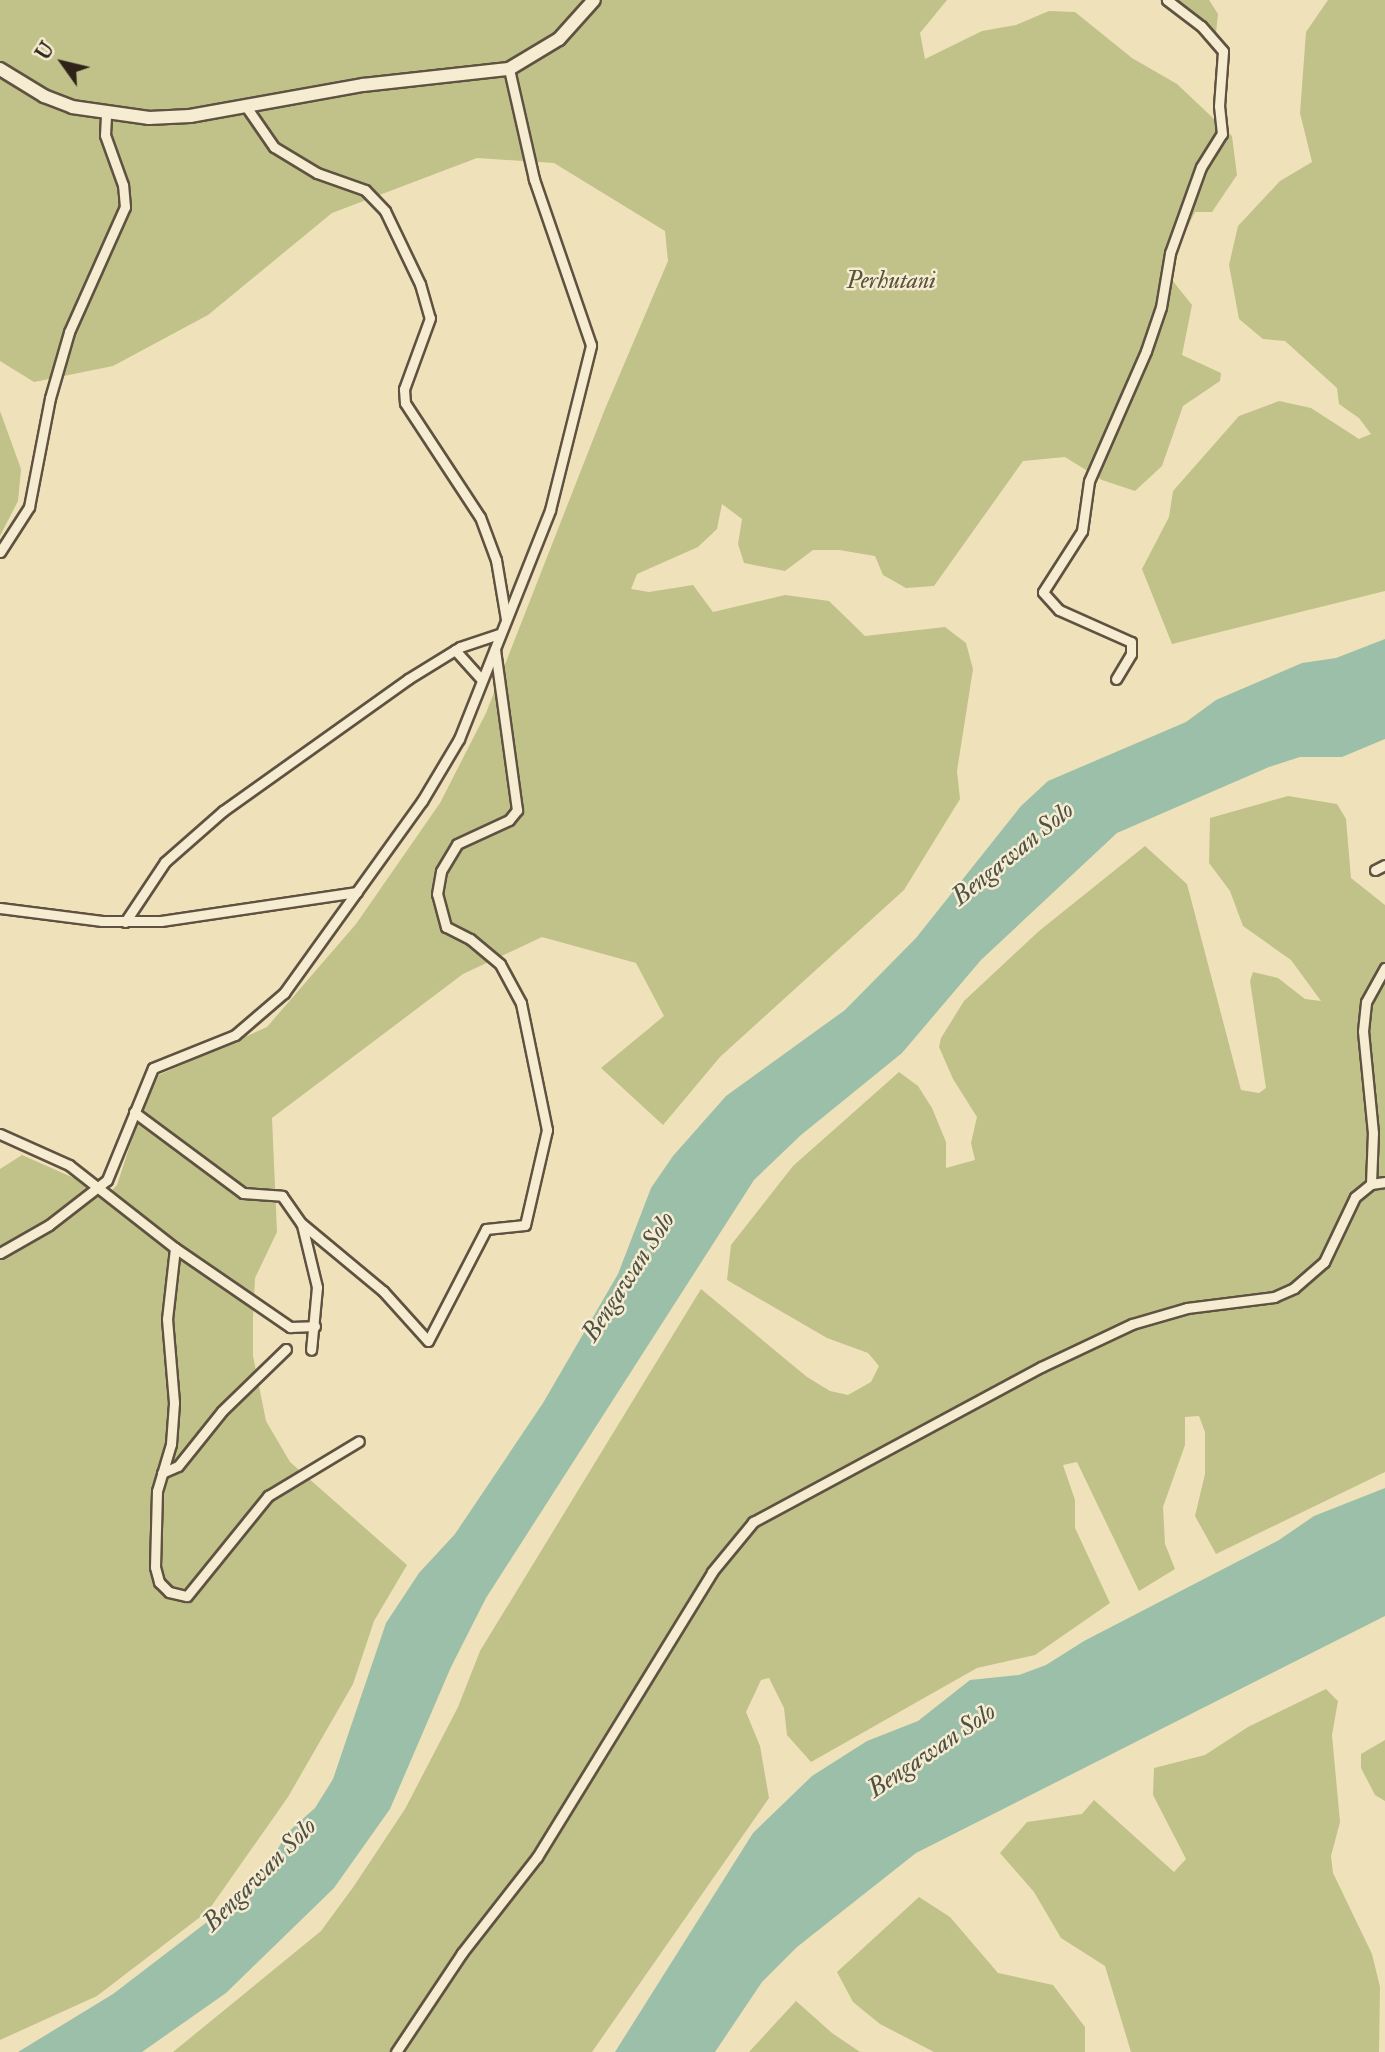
<!DOCTYPE html>
<style>
body{margin:0}
#map{position:relative;width:1385px;height:2052px;overflow:hidden;background:#efe2ba;font-family:"IM FELL Double Pica",serif}
div>[style]{position:absolute}
.green>*{inset:0;background:#c1c18a}
.water>*{inset:0;background:#9bbfa9}
.roads{filter:drop-shadow(2px 0 #5f5241) drop-shadow(-2px 0 #5f5241) drop-shadow(0 2px #5f5241) drop-shadow(0 -2px #5f5241)}
.street>*{height:9px;margin:-4.5px;padding:0 4.5px;transform-origin:4.5px;border-radius:4.5px;background:#f5ecd2}
.secondary>*{height:12px;margin:-6px;padding:0 6px;transform-origin:6px;border-radius:6px;background:#f5ecd2}
span{translate:-50% -50%;white-space:nowrap;text-align:center;line-height:1.15;-webkit-text-stroke:5px #f5ecd2;paint-order:stroke}
.park-label{font-size:24px;color:#5b523b;font-style:italic}
.water-label{font-size:26px;color:#4f5144;font-style:italic}
.north{position:absolute;left:28px;top:28px;width:70px;height:70px;-webkit-text-stroke:5px #f5ecd2;paint-order:stroke;rotate:304deg;font-size:19px;font-weight:700;line-height:28px;text-align:center;color:#2f2219}
.north::after{content:'';display:block;margin:auto;width:24px;height:32px;background:#2f2219;clip-path:polygon(50% 0,100% 100%,50% 72%,0 100%)}
</style>
<div id="map">
<div class="green">
<div style="clip-path:polygon(0 0,947px 0,920px 33px,925px 59px,982px 31px,1016px 25px,1049px 11px,1075px 12px,1132px 58px,1177px 84px,1232px 136px,1237px 175px,1212px 212px,1195px 212px,1176px 250px,1172px 280px,1192px 305px,1182px 355px,1221px 373px,1220px 381px,1183px 406px,1162px 466px,1135px 491px,1102px 480px,1065px 457px,1023px 461px,934px 586px,906px 588px,883px 575px,875px 556px,839px 550px,813px 550px,785px 571px,744px 563px,738px 544px,742px 519px,722px 504px,717px 529px,698px 547px,637px 574px,631px 589px,649px 592px,693px 585px,713px 612px,785px 595px,829px 601px,865px 636px,945px 627px,966px 643px,973px 669px,957px 771px,960px 799px,904px 890px,720px 1057px,663px 1125px,601px 1068px,664px 1016px,636px 963px,542px 937px,463px 974px,272px 1118px,277px 1232px,255px 1278px,253px 1318px,253px 1356px,266px 1421px,290px 1462px,407px 1565px,374px 1621px,353px 1684px,288px 1797px,208px 1911px,97px 1996px,0 2040px,0 1169px,22px 1155px,74px 1178px,103px 1199px,117px 1185px,146px 1096px,159px 1075px,267px 1027px,356px 924px,440px 803px,486px 713px,605px 409px,668px 261px,665px 231px,554px 163px,477px 158px,332px 213px,208px 315px,113px 366px,34px 382px,0 361px)"></div>
<div style="clip-path:polygon(1174px 0,1209px 0,1218px 14px,1216px 33px)"></div>
<div style="clip-path:polygon(1328px 0,1385px 0,1385px 591px,1172px 644px,1142px 569px,1169px 517px,1173px 491px,1239px 416px,1279px 401px,1311px 408px,1359px 439px,1371px 434px,1359px 418px,1339px 404px,1337px 388px,1285px 341px,1263px 339px,1239px 319px,1229px 265px,1238px 226px,1280px 181px,1312px 162px,1300px 113px,1306px 32px)"></div>
<div style="clip-path:polygon(0 411px,21px 469px,18px 501px,0 536px)"></div>
<div style="clip-path:polygon(1288px 796px,1337px 804px,1346px 819px,1351px 878px,1385px 905px,1385px 1472px,1216px 1554px,1195px 1516px,1205px 1474px,1205px 1432px,1199px 1416px,1185px 1417px,1185px 1445px,1163px 1507px,1165px 1544px,1175px 1569px,1139px 1591px,1077px 1462px,1063px 1465px,1075px 1500px,1075px 1528px,1110px 1603px,1035px 1655px,977px 1668px,811px 1762px,787px 1735px,784px 1708px,769px 1678px,761px 1680px,746px 1712px,760px 1746px,769px 1798px,592px 2052px,173px 2052px,321px 1931px,354px 1886px,405px 1809px,458px 1707px,480px 1651px,701px 1289px,807px 1377px,830px 1391px,848px 1395px,871px 1382px,879px 1366px,868px 1353px,827px 1338px,727px 1280px,731px 1245px,793px 1166px,899px 1072px,918px 1086px,932px 1108px,946px 1142px,946px 1168px,975px 1160px,971px 1143px,977px 1117px,953px 1079px,939px 1047px,941px 1038px,964px 1001px,1039px 931px,1145px 846px,1187px 884px,1241px 1090px,1259px 1093px,1266px 1088px,1250px 981px,1253px 972px,1278px 978px,1305px 999px,1321px 1001px,1291px 960px,1243px 926px,1230px 891px,1209px 863px,1210px 818px)"></div>
<div style="clip-path:polygon(1326px 1689px,1338px 1701px,1332px 1735px,1340px 1822px,1331px 1856px,1333px 1873px,1372px 1954px,1380px 1987px,1379px 2052px,1131px 2052px,1105px 1966px,1061px 1938px,1034px 1892px,1000px 1853px,1027px 1822px,1082px 1814px,1094px 1800px,1174px 1872px,1186px 1859px,1153px 1795px,1154px 1768px,1205px 1755px,1248px 1727px)"></div>
<div style="clip-path:polygon(1385px 1740px,1385px 1801px,1375px 1795px,1361px 1768px,1361px 1754px)"></div>
<div style="clip-path:polygon(919px 1897px,950px 1917px,998px 1973px,1053px 1985px,1085px 2027px,1085px 2052px,934px 2052px,880px 2024px,853px 2002px,837px 1972px)"></div>
<div style="clip-path:polygon(796px 2001px,832px 2033px,860px 2052px,749px 2052px)"></div>
</div>
<div class="water">
<div style="clip-path:polygon(1385px 639px,1385px 739px,1342px 757px,1300px 757px,1269px 767px,1117px 833px,981px 960px,902px 1053px,801px 1135px,754px 1180px,486px 1598px,451px 1667px,390px 1809px,334px 1888px,226px 1993px,142px 2052px,18px 2052px,113px 1994px,258px 1883px,287px 1833px,315px 1808px,333px 1779px,386px 1623px,419px 1573px,455px 1534px,543px 1403px,618px 1274px,651px 1188px,673px 1156px,726px 1096px,845px 1010px,916px 938px,1021px 806px,1048px 781px,1186px 722px,1216px 700px,1302px 663px,1336px 658px)"></div>
<div style="clip-path:polygon(1385px 1488px,1385px 1616px,916px 1853px,797px 1947px,762px 1982px,715px 2052px,615px 2052px,753px 1833px,812px 1776px,867px 1741px,918px 1721px,970px 1680px,1019px 1675px,1046px 1665px,1084px 1641px,1279px 1540px,1314px 1516px)"></div>
</div>
<div class="roads">
<div class="street">
<div style="left:245px;top:105px;width:51px;rotate:55.4deg"></div>
<div style="left:274px;top:147px;width:50px;rotate:31.2deg"></div>
<div style="left:317px;top:173px;width:51px;rotate:19.5deg"></div>
<div style="left:365px;top:190px;width:29px;rotate:46deg"></div>
<div style="left:385px;top:211px;width:81px;rotate:64.4deg"></div>
<div style="left:420px;top:284px;width:35px;rotate:74deg"></div>
<div style="left:430px;top:318px;width:76px;rotate:110.1deg"></div>
<div style="left:404px;top:389px;width:14px;rotate:86deg"></div>
<div style="left:405px;top:403px;width:136px;rotate:56.7deg"></div>
<div style="left:480px;top:517px;width:46px;rotate:69.6deg"></div>
<div style="left:496px;top:560px;width:60px;rotate:80.4deg"></div>
<div style="left:0;top:552px;width:54px;rotate:-57.2deg"></div>
<div style="left:29px;top:507px;width:111px;rotate:-79.1deg"></div>
<div style="left:50px;top:398px;width:69px;rotate:-73.9deg"></div>
<div style="left:69px;top:332px;width:137px;rotate:-65.9deg"></div>
<div style="left:125px;top:207px;width:22px;rotate:-95deg"></div>
<div style="left:123px;top:185px;width:53px;rotate:-109.8deg"></div>
<div style="left:105px;top:135px;width:20px;rotate:-87deg"></div>
<div style="left:455px;top:650px;width:40px;rotate:48deg"></div>
<div style="left:1116px;top:679px;width:29px;rotate:-59deg"></div>
<div style="left:1131px;top:654px;width:12px;rotate:-90deg"></div>
<div style="left:1131px;top:642px;width:79px;rotate:-156deg"></div>
<div style="left:1059px;top:610px;width:24px;rotate:-132deg"></div>
<div style="left:1043px;top:592px;width:72px;rotate:-57.4deg"></div>
<div style="left:1082px;top:531px;width:50px;rotate:-82deg"></div>
<div style="left:1089px;top:481px;width:142px;rotate:-66.3deg"></div>
<div style="left:1146px;top:351px;width:46px;rotate:-71.2deg"></div>
<div style="left:1161px;top:307px;width:55px;rotate:-80.5deg"></div>
<div style="left:1170px;top:253px;width:91px;rotate:-70.2deg"></div>
<div style="left:1201px;top:167px;width:39px;rotate:-58deg"></div>
<div style="left:1222px;top:134px;width:28px;rotate:-96deg"></div>
<div style="left:1219px;top:106px;width:55px;rotate:-85.8deg"></div>
<div style="left:1223px;top:51px;width:33px;rotate:-131deg"></div>
<div style="left:1201px;top:26px;width:43px;rotate:-142.6deg"></div>
<div style="left:1375px;top:870px;width:11px;rotate:-27deg"></div>
<div style="left:0;top:908px;width:103px;rotate:7.3deg"></div>
<div style="left:102px;top:921px;width:59px"></div>
<div style="left:161px;top:921px;width:198px;rotate:-8.4deg"></div>
<div style="left:125px;top:922px;width:72px;rotate:-56.3deg"></div>
<div style="left:165px;top:862px;width:77px;rotate:-41.3deg"></div>
<div style="left:223px;top:811px;width:227px;rotate:-35.5deg"></div>
<div style="left:408px;top:679px;width:61px;rotate:-31.6deg"></div>
<div style="left:460px;top:647px;width:41px;rotate:-18.4deg"></div>
<div style="left:134px;top:1112px;width:136px;rotate:36.6deg"></div>
<div style="left:243px;top:1193px;width:39px;rotate:4deg"></div>
<div style="left:282px;top:1196px;width:33px;rotate:55deg"></div>
<div style="left:301px;top:1223px;width:107px;rotate:39.7deg"></div>
<div style="left:383px;top:1291px;width:67px;rotate:48deg"></div>
<div style="left:428px;top:1341px;width:126px;rotate:-62.6deg"></div>
<div style="left:486px;top:1229px;width:39px;rotate:-6deg"></div>
<div style="left:525px;top:1225px;width:98px;rotate:-77deg"></div>
<div style="left:547px;top:1130px;width:130px;rotate:-101.6deg"></div>
<div style="left:521px;top:1003px;width:44px;rotate:-118.3deg"></div>
<div style="left:500px;top:964px;width:39px;rotate:-140deg"></div>
<div style="left:470px;top:939px;width:27px;rotate:-153deg"></div>
<div style="left:446px;top:927px;width:34px;rotate:-105deg"></div>
<div style="left:437px;top:894px;width:23px;rotate:-80deg"></div>
<div style="left:441px;top:871px;width:31px;rotate:-59deg"></div>
<div style="left:457px;top:844px;width:57px;rotate:-24.8deg"></div>
<div style="left:509px;top:820px;width:13px;rotate:-51deg"></div>
<div style="left:517px;top:810px;width:162px;rotate:-97.8deg"></div>
<div style="left:0;top:1134px;width:76px;rotate:24.2deg"></div>
<div style="left:69px;top:1165px;width:135px;rotate:38.1deg"></div>
<div style="left:175px;top:1248px;width:71px;rotate:96.4deg"></div>
<div style="left:167px;top:1319px;width:84px;rotate:85.2deg"></div>
<div style="left:174px;top:1403px;width:41px;rotate:94.2deg"></div>
<div style="left:171px;top:1444px;width:49px;rotate:106.6deg"></div>
<div style="left:157px;top:1491px;width:76px;rotate:91.5deg"></div>
<div style="left:155px;top:1567px;width:16px;rotate:75deg"></div>
<div style="left:159px;top:1582px;width:14px;rotate:45deg"></div>
<div style="left:169px;top:1592px;width:18px;rotate:13deg"></div>
<div style="left:187px;top:1596px;width:129px;rotate:-51deg"></div>
<div style="left:268px;top:1496px;width:106px;rotate:-31.1deg"></div>
<div style="left:1371px;top:1184px;width:51px;rotate:-87.8deg"></div>
<div style="left:1373px;top:1133px;width:102px;rotate:-95.6deg"></div>
<div style="left:1363px;top:1031px;width:29px;rotate:-84deg"></div>
<div style="left:1366px;top:1002px;width:39px;rotate:-61deg"></div>
<div style="left:302px;top:1225px;width:64px;rotate:76.4deg"></div>
<div style="left:317px;top:1287px;width:63px;rotate:95.4deg"></div>
<div style="left:175px;top:1248px;width:140px;rotate:34.5deg"></div>
<div style="left:290px;top:1327px;width:25px;rotate:-2deg"></div>
<div style="left:0;top:1253px;width:56px;rotate:-29.7deg"></div>
<div style="left:49px;top:1225px;width:73px;rotate:-37.8deg"></div>
<div style="left:107px;top:1180px;width:121px;rotate:-67.7deg"></div>
<div style="left:153px;top:1068px;width:88px;rotate:-21.9deg"></div>
<div style="left:235px;top:1035px;width:65px;rotate:-40.6deg"></div>
<div style="left:284px;top:993px;width:236px;rotate:-54.3deg"></div>
<div style="left:422px;top:801px;width:72px;rotate:-59.2deg"></div>
<div style="left:459px;top:739px;width:246px;rotate:-68.3deg"></div>
<div style="left:550px;top:510px;width:170px;rotate:-76deg"></div>
<div style="left:591px;top:345px;width:176px;rotate:-109deg"></div>
<div style="left:534px;top:179px;width:113px;rotate:-102.8deg"></div>
<div style="left:162px;top:1473px;width:17px;rotate:-24deg"></div>
<div style="left:178px;top:1466px;width:70px;rotate:-51.3deg"></div>
<div style="left:222px;top:1411px;width:89px;rotate:-44.1deg"></div>
<div style="left:396px;top:2052px;width:119px;rotate:-56.3deg"></div>
<div style="left:462px;top:1953px;width:122px;rotate:-52deg"></div>
<div style="left:537px;top:1857px;width:334px;rotate:-58.4deg"></div>
<div style="left:712px;top:1572px;width:65px;rotate:-50.6deg"></div>
<div style="left:753px;top:1522px;width:327px;rotate:-28.3deg"></div>
<div style="left:1041px;top:1367px;width:101px;rotate:-25.3deg"></div>
<div style="left:1132px;top:1324px;width:57px;rotate:-16.2deg"></div>
<div style="left:1187px;top:1308px;width:88px;rotate:-7.2deg"></div>
<div style="left:1274px;top:1297px;width:22px;rotate:-24deg"></div>
<div style="left:1294px;top:1288px;width:40px;rotate:-41deg"></div>
<div style="left:1324px;top:1262px;width:72px;rotate:-64.5deg"></div>
<div style="left:1355px;top:1197px;width:21px;rotate:-39deg"></div>
<div style="left:1371px;top:1184px;width:14px;rotate:-8deg"></div>
</div>
<div class="secondary">
<div style="left:0;top:69px;width:52px;rotate:31.5deg"></div>
<div style="left:44px;top:96px;width:30px;rotate:21deg"></div>
<div style="left:72px;top:107px;width:78px;rotate:8.1deg"></div>
<div style="left:149px;top:118px;width:41px;rotate:-2.8deg"></div>
<div style="left:190px;top:116px;width:176px;rotate:-10.2deg"></div>
<div style="left:363px;top:85px;width:147px;rotate:-6.3deg"></div>
<div style="left:509px;top:69px;width:58px;rotate:-31deg"></div>
<div style="left:559px;top:39px;width:52px;rotate:-48.1deg"></div>
</div>
</div>
<div class="park-label">
<span style="left:891px;top:281px">Perhutani</span>
</div>
<div class="water-label">
<span style="left:1013px;top:854px;rotate:-39deg">Bengawan Solo</span>
<span style="left:629px;top:1277px;rotate:-57deg">Bengawan Solo</span>
<span style="left:932px;top:1751px;rotate:-34deg">Bengawan Solo</span>
<span style="left:260px;top:1875px;rotate:-45deg">Bengawan Solo</span>
</div>
<div class="north">U</div>
</div>
